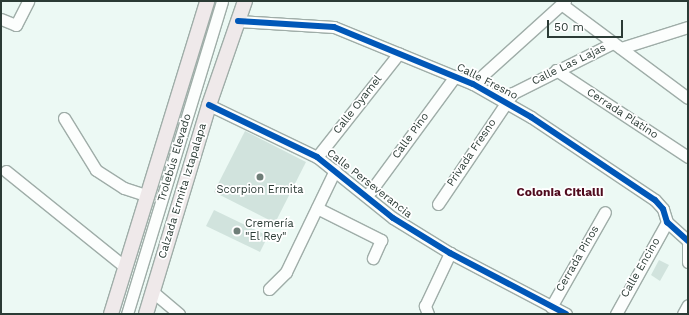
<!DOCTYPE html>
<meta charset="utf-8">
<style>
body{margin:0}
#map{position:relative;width:689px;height:315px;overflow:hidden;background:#ecf9f4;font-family:"Work Sans",sans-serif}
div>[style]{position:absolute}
.building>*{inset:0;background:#d1e3dd}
.roads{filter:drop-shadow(1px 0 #9fada8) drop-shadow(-1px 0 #9fada8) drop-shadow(0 1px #9fada8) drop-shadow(0 -1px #9fada8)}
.minor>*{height:11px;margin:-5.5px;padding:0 5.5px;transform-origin:5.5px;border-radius:5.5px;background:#fcfefd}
.major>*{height:14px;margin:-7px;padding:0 7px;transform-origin:7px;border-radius:7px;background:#efe9ea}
.cycleway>*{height:6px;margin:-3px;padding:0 3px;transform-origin:3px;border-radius:3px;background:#0057b8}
.dots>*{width:11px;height:11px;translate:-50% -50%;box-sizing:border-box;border:2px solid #fff;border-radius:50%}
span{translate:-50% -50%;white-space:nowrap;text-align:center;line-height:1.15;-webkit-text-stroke:3.5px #fff;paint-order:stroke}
.street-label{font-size:11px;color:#2b3b35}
.poi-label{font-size:11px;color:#2b3b35}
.left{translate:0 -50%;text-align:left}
.neighbourhood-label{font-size:12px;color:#4f0a1d;font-weight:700}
.frame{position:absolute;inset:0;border:2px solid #2b3b35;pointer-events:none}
.scale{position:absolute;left:547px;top:20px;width:76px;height:18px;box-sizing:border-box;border:2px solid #2b3b35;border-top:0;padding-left:5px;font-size:12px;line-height:14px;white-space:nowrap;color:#2b3b35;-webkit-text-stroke:3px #fff;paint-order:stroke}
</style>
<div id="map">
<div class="building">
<div style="clip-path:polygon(245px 131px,306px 162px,275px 223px,214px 192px)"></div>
<div style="clip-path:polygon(214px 210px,268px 236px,260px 252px,206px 226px)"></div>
<div style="clip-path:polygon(659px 260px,669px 265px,660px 281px,651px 275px)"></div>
</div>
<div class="roads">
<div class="minor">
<div style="left:564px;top:6px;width:154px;rotate:36.6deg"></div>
<div style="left:1px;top:19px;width:16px;rotate:22deg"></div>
<div style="left:16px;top:25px;width:27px;rotate:-63deg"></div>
<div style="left:238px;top:21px;width:96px;rotate:3.6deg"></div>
<div style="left:334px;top:27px;width:150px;rotate:22.3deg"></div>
<div style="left:473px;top:84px;width:67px;rotate:29.6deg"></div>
<div style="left:531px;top:117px;width:149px;rotate:33.8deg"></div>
<div style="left:655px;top:200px;width:12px;rotate:48deg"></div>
<div style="left:663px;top:209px;width:14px;rotate:73deg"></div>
<div style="left:667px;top:222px;width:28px;rotate:42deg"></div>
<div style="left:621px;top:48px;width:70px;rotate:-17.4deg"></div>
<div style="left:556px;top:70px;width:158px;rotate:33.4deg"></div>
<div style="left:473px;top:84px;width:124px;rotate:-42.1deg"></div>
<div style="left:209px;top:105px;width:120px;rotate:25.7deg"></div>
<div style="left:317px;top:157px;width:97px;rotate:38.8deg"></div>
<div style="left:393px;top:218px;width:67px;rotate:31.6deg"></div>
<div style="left:450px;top:253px;width:131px;rotate:27.7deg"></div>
<div style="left:64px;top:118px;width:61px;rotate:58.4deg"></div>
<div style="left:96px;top:170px;width:33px;rotate:33deg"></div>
<div style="left:124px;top:188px;width:25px;rotate:18deg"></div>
<div style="left:317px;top:157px;width:132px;rotate:-51.7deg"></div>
<div style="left:6px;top:171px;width:153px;rotate:38.9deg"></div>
<div style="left:367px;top:196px;width:149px;rotate:-53.7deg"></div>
<div style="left:438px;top:204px;width:134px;rotate:-56deg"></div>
<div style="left:513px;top:93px;width:112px;rotate:-26.6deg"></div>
<div style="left:317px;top:208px;width:72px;rotate:26.6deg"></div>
<div style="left:381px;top:240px;width:20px;rotate:114deg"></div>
<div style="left:688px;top:245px;width:17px;rotate:90deg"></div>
<div style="left:269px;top:289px;width:24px;rotate:-45deg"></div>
<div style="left:286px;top:272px;width:113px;rotate:-64.3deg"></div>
<div style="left:153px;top:292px;width:34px;rotate:40deg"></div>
<div style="left:551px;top:307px;width:109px;rotate:-60.4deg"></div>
<div style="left:127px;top:314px;width:327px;rotate:-73.1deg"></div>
<div style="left:428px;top:314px;width:9px;rotate:-111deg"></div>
<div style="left:425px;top:306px;width:59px;rotate:-64.7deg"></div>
<div style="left:616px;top:314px;width:105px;rotate:-61deg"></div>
<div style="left:683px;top:314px;width:10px;rotate:-61deg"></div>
</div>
<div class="major">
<div style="left:111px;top:314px;width:327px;rotate:-72.9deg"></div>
<div style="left:146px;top:314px;width:218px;rotate:-73.2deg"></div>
<div style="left:209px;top:105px;width:110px;rotate:-70.9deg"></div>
</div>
</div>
<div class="cycleway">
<div style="left:238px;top:21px;width:96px;rotate:3.6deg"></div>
<div style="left:334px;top:27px;width:150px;rotate:22.3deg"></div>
<div style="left:473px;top:84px;width:67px;rotate:29.6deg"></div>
<div style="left:531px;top:117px;width:149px;rotate:33.8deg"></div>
<div style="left:655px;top:200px;width:12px;rotate:48deg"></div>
<div style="left:663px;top:209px;width:14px;rotate:73deg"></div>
<div style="left:667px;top:222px;width:28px;rotate:42deg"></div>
<div style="left:209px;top:105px;width:120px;rotate:25.7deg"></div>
<div style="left:317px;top:157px;width:97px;rotate:38.8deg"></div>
<div style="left:393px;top:218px;width:67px;rotate:31.6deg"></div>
<div style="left:450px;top:253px;width:131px;rotate:27.7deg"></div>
</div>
<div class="dots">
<div style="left:260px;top:177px;background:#6f7e78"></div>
<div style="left:237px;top:231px;background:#6f7e78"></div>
</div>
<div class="street-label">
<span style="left:569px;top:65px;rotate:-26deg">Calle Las Lajas</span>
<span style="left:487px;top:82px;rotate:27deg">Calle Fresno</span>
<span style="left:358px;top:105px;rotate:-52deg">Calle Oyamel</span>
<span style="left:622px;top:114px;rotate:33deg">Cerrada Platino</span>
<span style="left:411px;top:136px;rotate:-54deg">Calle Pino</span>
<span style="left:472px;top:153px;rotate:-56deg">Privada Fresno</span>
<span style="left:175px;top:158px;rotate:-73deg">Trolebús Elevado</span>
<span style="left:369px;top:184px;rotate:38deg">Calle Perseverancia</span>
<span style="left:183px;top:191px;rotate:-73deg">Calzada Ermita Iztapalapa</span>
<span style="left:578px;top:259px;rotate:-60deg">Cerrada Pinos</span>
<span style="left:641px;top:268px;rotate:-60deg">Calle Encino</span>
</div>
<div class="poi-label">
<span style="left:260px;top:190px">Scorpion Ermita</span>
<span class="left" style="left:245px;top:231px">Cremería<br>"El Rey"</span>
</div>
<div class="neighbourhood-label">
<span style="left:560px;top:193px">Colonia Citlalli</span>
</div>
<div class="frame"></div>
<div class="scale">50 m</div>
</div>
